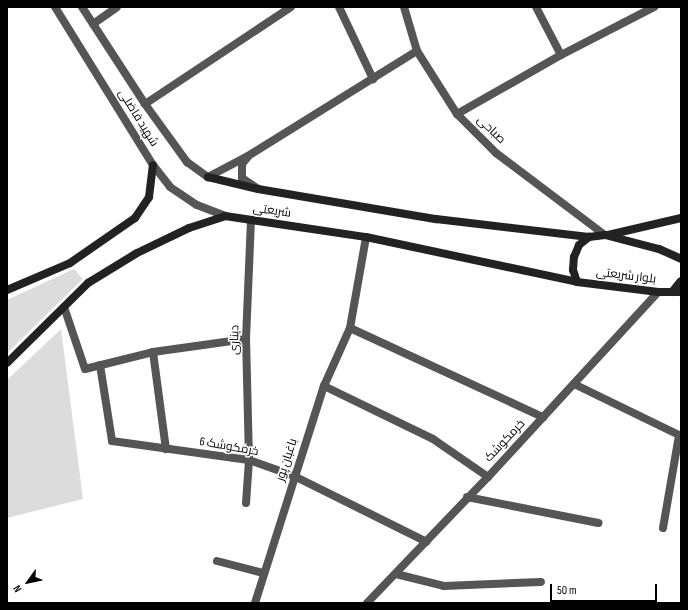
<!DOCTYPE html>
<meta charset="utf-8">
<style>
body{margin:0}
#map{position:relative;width:688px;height:610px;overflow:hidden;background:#fff;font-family:"Sofia Sans Condensed",Cairo,sans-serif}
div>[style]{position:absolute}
.green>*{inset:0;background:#dcdcdc}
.street>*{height:8px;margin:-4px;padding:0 4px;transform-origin:4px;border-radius:4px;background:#555}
.secondary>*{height:8px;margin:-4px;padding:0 4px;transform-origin:4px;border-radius:4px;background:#222}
span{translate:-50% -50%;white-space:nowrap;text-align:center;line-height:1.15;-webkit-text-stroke:3px #fff;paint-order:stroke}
.street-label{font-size:12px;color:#000}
.frame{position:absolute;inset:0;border:8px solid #000;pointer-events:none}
.north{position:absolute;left:8px;top:562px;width:40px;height:40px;-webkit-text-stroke:3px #fff;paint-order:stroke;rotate:237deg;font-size:11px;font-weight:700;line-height:16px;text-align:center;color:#000}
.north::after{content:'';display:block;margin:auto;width:14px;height:18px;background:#000;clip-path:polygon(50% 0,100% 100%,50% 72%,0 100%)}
.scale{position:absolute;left:550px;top:584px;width:107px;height:18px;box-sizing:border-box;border:2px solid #000;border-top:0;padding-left:5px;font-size:12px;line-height:14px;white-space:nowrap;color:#000;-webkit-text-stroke:3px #fff;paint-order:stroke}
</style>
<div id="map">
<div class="green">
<div style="clip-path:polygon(74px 269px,83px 279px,7px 353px,7px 300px)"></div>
<div style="clip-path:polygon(61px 329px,83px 499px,7px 518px,7px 380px)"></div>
</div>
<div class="street">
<div style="left:55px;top:7px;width:186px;rotate:58.2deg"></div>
<div style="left:153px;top:165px;width:28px;rotate:52deg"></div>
<div style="left:170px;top:187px;width:32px;rotate:34deg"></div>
<div style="left:197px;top:205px;width:30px;rotate:21deg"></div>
<div style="left:82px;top:7px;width:116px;rotate:57deg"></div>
<div style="left:145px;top:104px;width:72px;rotate:54.1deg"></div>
<div style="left:187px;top:162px;width:26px;rotate:36deg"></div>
<div style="left:208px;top:177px;width:45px;rotate:-27.7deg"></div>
<div style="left:248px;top:156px;width:199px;rotate:-31.9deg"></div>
<div style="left:339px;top:7px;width:80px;rotate:64.7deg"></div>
<div style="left:404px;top:7px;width:46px;rotate:73.5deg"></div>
<div style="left:417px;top:51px;width:75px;rotate:57.6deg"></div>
<div style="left:457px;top:114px;width:55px;rotate:45deg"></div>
<div style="left:496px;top:153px;width:136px;rotate:37deg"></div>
<div style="left:536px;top:7px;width:54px;rotate:62.5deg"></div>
<div style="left:93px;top:24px;width:29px;rotate:-35deg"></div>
<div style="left:145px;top:104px;width:175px;rotate:-33.6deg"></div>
<div style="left:457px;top:114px;width:120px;rotate:-29.6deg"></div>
<div style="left:561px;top:55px;width:105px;rotate:-27.3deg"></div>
<div style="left:247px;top:158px;width:8px;rotate:130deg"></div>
<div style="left:242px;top:164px;width:14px;rotate:90deg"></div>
<div style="left:242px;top:178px;width:18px;rotate:34deg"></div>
<div style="left:64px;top:307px;width:65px;rotate:71.3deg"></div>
<div style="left:85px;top:369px;width:70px;rotate:-14deg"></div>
<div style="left:153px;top:352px;width:94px;rotate:-8deg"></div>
<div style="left:350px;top:328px;width:213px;rotate:24.8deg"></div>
<div style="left:153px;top:352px;width:98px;rotate:82.4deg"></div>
<div style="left:100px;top:365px;width:77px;rotate:81deg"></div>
<div style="left:112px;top:441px;width:138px;rotate:7.9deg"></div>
<div style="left:249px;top:460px;width:48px;rotate:19.6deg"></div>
<div style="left:294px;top:476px;width:148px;rotate:26.4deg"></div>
<div style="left:574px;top:384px;width:119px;rotate:25.9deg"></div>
<div style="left:324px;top:386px;width:121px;rotate:25.9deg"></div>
<div style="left:433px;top:439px;width:67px;rotate:34.6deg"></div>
<div style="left:467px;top:497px;width:134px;rotate:11.2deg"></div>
<div style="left:246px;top:503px;width:43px;rotate:-86deg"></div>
<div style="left:249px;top:460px;width:121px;rotate:-91.4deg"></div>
<div style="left:246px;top:339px;width:119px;rotate:-87.6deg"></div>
<div style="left:663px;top:528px;width:94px;rotate:-80.2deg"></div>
<div style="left:217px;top:561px;width:48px;rotate:14.6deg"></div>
<div style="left:396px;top:574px;width:49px;rotate:14deg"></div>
<div style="left:444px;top:586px;width:97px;rotate:-2.4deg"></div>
<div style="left:255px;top:603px;width:228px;rotate:-72.4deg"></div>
<div style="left:324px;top:386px;width:64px;rotate:-65.9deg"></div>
<div style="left:350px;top:328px;width:92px;rotate:-80deg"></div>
<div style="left:367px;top:603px;width:175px;rotate:-46.2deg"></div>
<div style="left:488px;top:477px;width:251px;rotate:-47.4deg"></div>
</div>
<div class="secondary">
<div style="left:208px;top:177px;width:51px;rotate:13.5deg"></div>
<div style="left:258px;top:189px;width:181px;rotate:9.6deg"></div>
<div style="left:436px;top:219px;width:154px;rotate:6.7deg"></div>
<div style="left:589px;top:237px;width:16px;rotate:-7deg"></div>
<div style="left:605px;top:235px;width:56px;rotate:14.5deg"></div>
<div style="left:659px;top:249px;width:24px;rotate:24deg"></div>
<div style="left:608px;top:235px;width:75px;rotate:-13.1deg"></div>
<div style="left:577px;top:282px;width:13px;rotate:-108deg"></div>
<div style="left:573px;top:270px;width:13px;rotate:-86deg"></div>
<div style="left:574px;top:257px;width:13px;rotate:-67deg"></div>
<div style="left:579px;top:245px;width:13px;rotate:-39deg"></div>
<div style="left:7px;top:290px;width:69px;rotate:-23.2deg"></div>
<div style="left:70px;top:263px;width:79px;rotate:-34.7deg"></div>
<div style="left:135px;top:218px;width:25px;rotate:-56deg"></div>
<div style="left:149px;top:197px;width:32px;rotate:-83deg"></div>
<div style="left:672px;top:292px;width:14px;rotate:-51deg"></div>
<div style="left:7px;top:363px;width:114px;rotate:-44.6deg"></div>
<div style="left:88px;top:283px;width:57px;rotate:-31.5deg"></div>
<div style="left:137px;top:253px;width:58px;rotate:-25.7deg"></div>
<div style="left:189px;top:228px;width:38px;rotate:-18deg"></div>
<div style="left:225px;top:216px;width:143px;rotate:8.5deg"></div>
<div style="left:366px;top:237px;width:216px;rotate:12deg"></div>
<div style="left:577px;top:282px;width:82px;rotate:7deg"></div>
<div style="left:658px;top:292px;width:23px"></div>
</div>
<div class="street-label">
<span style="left:138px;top:118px;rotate:58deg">شهید فاضلی</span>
<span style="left:491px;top:130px;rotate:44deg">صباحی</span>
<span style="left:272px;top:211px;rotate:8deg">شریعتی</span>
<span style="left:626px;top:276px;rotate:7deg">بلوار شریعتی</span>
<span style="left:235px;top:340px;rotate:-89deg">دیناری</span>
<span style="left:505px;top:441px;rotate:-47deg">خرمکوشک</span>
<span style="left:229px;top:447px;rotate:10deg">خرمکوشک 6</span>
<span style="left:287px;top:460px;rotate:-72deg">باغبان پور</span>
</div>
<div class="frame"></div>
<div class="north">N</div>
<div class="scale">50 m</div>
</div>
